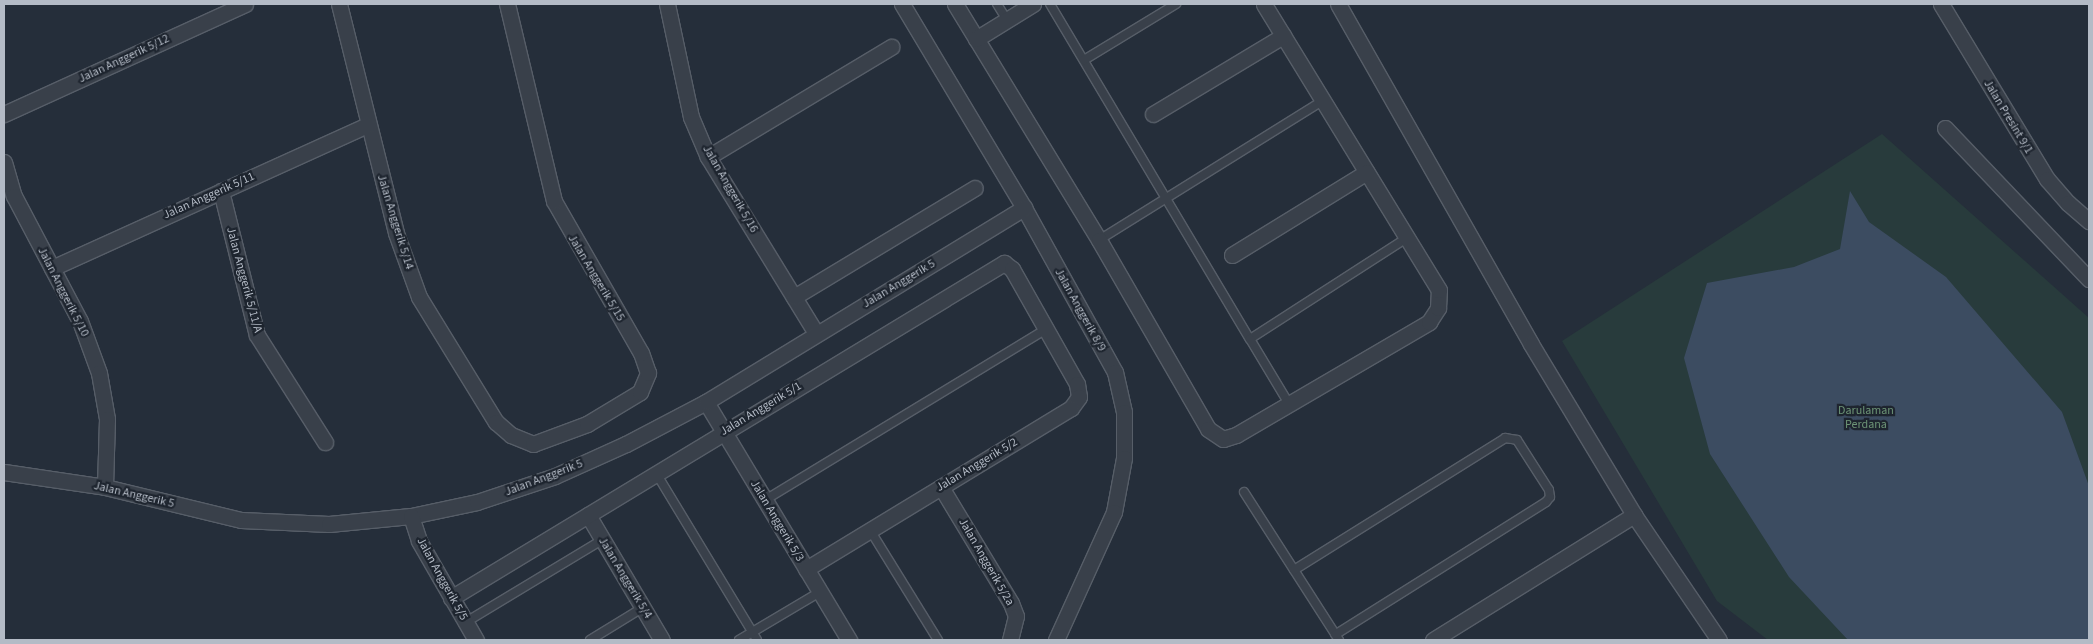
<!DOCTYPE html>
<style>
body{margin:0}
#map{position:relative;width:2093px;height:644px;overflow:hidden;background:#252e3a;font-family:"Source Sans 3",sans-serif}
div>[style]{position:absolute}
.green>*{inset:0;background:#283b3c}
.water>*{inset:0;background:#3c4c61}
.roads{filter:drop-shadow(1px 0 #575e68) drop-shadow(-1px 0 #575e68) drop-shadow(0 1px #575e68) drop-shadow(0 -1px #575e68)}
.service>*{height:8px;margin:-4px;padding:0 4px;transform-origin:4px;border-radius:4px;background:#39404a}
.minor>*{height:15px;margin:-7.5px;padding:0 7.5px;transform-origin:7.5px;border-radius:7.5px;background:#39404a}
span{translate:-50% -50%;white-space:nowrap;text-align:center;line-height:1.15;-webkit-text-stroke:4.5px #1e252f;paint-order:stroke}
.street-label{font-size:12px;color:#b4bbc6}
.park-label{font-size:12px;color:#6d9476}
.frame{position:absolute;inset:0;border:5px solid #b4bbc6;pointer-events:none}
</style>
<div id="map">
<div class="green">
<div style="clip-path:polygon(1882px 134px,2089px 318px,2089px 640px,1768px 640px,1717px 601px,1562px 341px)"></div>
</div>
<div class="water">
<div style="clip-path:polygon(1850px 191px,1869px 222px,1946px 277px,2062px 412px,2089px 486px,2089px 640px,1848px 640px,1789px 577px,1710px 454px,1684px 358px,1707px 283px,1794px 267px,1840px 249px)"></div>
</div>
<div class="roads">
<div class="service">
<div style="left:997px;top:4px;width:19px;rotate:58deg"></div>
<div style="left:1050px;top:4px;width:390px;rotate:59.2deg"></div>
<div style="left:1250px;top:339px;width:188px;rotate:-32.8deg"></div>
<div style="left:1084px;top:60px;width:108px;rotate:-31.3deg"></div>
<div style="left:1099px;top:240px;width:263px;rotate:-31.9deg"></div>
<div style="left:1250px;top:339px;width:76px;rotate:59deg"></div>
<div style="left:656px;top:473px;width:195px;rotate:58.8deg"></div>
<div style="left:1244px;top:492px;width:176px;rotate:57.3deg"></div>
<div style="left:765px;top:500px;width:329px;rotate:-31.3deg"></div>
<div style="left:870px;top:530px;width:129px;rotate:58.3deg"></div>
<div style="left:1294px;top:570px;width:249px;rotate:-32deg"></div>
<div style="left:1505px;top:438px;width:12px;rotate:9deg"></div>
<div style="left:1517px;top:440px;width:59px;rotate:57.4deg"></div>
<div style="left:1549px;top:490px;width:7px;rotate:82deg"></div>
<div style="left:1550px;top:497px;width:6px;rotate:129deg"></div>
<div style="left:1546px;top:502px;width:249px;rotate:147.8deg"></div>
<div style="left:466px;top:622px;width:159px;rotate:-31.1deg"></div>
<div style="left:590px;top:640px;width:61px;rotate:-31.6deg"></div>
<div style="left:739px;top:640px;width:94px;rotate:-30.7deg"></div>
</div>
<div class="minor">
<div style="left:339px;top:4px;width:236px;rotate:76deg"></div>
<div style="left:396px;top:233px;width:68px;rotate:70.2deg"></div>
<div style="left:419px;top:297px;width:147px;rotate:58.4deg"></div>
<div style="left:496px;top:422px;width:20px;rotate:41deg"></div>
<div style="left:511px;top:435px;width:24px;rotate:22deg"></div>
<div style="left:533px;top:444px;width:58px;rotate:-20.3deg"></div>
<div style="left:587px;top:424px;width:62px;rotate:-31.1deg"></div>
<div style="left:640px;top:392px;width:21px;rotate:-67deg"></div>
<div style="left:648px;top:373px;width:21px;rotate:-109deg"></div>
<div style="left:641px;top:353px;width:175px;rotate:-119.8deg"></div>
<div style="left:554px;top:201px;width:203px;rotate:-103.4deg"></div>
<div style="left:667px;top:4px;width:116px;rotate:78deg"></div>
<div style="left:691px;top:117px;width:43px;rotate:67deg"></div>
<div style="left:708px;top:157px;width:206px;rotate:58.5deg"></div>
<div style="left:902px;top:4px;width:238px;rotate:59.1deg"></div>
<div style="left:1024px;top:208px;width:188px;rotate:61deg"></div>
<div style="left:1115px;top:372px;width:41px;rotate:77.3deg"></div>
<div style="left:1124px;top:412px;width:46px;rotate:90deg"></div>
<div style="left:1124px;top:458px;width:55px;rotate:100.5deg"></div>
<div style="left:1114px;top:512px;width:141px;rotate:114.4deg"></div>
<div style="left:955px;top:4px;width:276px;rotate:58.6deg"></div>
<div style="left:1099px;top:240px;width:218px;rotate:60deg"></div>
<div style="left:1208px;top:429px;width:18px;rotate:34deg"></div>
<div style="left:1223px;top:439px;width:14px;rotate:-17deg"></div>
<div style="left:1236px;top:435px;width:224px;rotate:-30.3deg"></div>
<div style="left:1429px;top:322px;width:17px;rotate:-57deg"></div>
<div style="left:1438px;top:308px;width:18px;rotate:-87deg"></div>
<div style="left:1439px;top:290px;width:335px;rotate:-121.5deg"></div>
<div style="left:1338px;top:4px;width:391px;rotate:60.4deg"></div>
<div style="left:1531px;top:344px;width:200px;rotate:58.9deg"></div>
<div style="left:1634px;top:515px;width:151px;rotate:55.8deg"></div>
<div style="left:1941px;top:4px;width:205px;rotate:58.8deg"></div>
<div style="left:2047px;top:179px;width:32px;rotate:49deg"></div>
<div style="left:2068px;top:203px;width:28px;rotate:41deg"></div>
<div style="left:976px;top:39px;width:67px;rotate:-31.6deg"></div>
<div style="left:4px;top:114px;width:265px;rotate:-24.5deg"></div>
<div style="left:1153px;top:114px;width:152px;rotate:-31deg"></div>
<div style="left:1945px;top:128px;width:209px;rotate:46.4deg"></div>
<div style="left:708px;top:157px;width:214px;rotate:-31deg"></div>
<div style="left:4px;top:162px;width:35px;rotate:74deg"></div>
<div style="left:14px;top:196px;width:141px;rotate:62.2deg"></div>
<div style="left:80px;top:321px;width:55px;rotate:69.9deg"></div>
<div style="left:99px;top:373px;width:47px;rotate:80.1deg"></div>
<div style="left:107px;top:419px;width:68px;rotate:91.7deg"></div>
<div style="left:221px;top:191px;width:148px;rotate:76deg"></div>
<div style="left:257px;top:335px;width:127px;rotate:57.6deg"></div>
<div style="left:1232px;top:255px;width:158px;rotate:-31.6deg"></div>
<div style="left:52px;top:268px;width:346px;rotate:-24.4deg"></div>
<div style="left:794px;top:297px;width:211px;rotate:-31.1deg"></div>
<div style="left:706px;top:402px;width:278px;rotate:59deg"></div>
<div style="left:4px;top:472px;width:102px;rotate:8.4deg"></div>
<div style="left:105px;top:487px;width:140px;rotate:13.6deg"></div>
<div style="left:241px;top:520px;width:88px;rotate:2.6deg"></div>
<div style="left:329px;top:524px;width:82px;rotate:-5.6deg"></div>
<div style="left:411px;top:516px;width:67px;rotate:-12deg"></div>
<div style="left:477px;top:502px;width:82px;rotate:-18.4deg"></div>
<div style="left:555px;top:476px;width:78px;rotate:-24.3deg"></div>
<div style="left:626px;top:444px;width:90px;rotate:-27.7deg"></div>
<div style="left:706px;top:402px;width:373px;rotate:-31.4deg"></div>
<div style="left:941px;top:487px;width:135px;rotate:58.9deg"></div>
<div style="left:1011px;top:603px;width:14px;rotate:69deg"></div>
<div style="left:1016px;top:616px;width:25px;rotate:104deg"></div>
<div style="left:588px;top:515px;width:145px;rotate:59.4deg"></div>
<div style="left:411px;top:516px;width:26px;rotate:72deg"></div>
<div style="left:419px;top:541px;width:114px;rotate:60.1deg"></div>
<div style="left:451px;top:598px;width:647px;rotate:-31.21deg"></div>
<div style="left:1004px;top:263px;width:10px;rotate:37deg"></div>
<div style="left:1012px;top:269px;width:132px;rotate:60.5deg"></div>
<div style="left:1077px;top:384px;width:13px;rotate:81deg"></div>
<div style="left:1079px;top:397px;width:14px;rotate:126deg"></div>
<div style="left:1071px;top:408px;width:310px;rotate:148.7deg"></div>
<div style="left:1433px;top:640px;width:237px;rotate:-31.9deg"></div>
</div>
</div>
<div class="street-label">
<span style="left:124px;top:59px;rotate:-25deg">Jalan Anggerik 5/12</span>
<span style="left:2008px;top:117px;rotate:59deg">Jalan Presint 9/1</span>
<span style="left:730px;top:189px;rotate:60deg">Jalan Anggerik 5/16</span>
<span style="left:209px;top:196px;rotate:-24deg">Jalan Anggerik 5/11</span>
<span style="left:395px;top:222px;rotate:73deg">Jalan Anggerik 5/14</span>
<span style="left:596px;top:278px;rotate:59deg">Jalan Anggerik 5/15</span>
<span style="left:244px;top:280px;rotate:75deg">Jalan Anggerik 5/11/A</span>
<span style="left:899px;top:284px;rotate:-31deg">Jalan Anggerik 5</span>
<span style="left:63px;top:292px;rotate:63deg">Jalan Anggerik 5/10</span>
<span style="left:1080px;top:310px;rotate:61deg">Jalan Anggerik 8/9</span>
<span style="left:761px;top:409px;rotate:-31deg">Jalan Anggerik 5/1</span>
<span style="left:977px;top:465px;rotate:-31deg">Jalan Anggerik 5/2</span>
<span style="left:544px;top:478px;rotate:-21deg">Jalan Anggerik 5</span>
<span style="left:134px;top:495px;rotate:13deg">Jalan Anggerik 5</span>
<span style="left:777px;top:521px;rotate:59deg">Jalan Anggerik 5/3</span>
<span style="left:986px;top:562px;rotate:60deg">Jalan Anggerik 5/2a</span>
<span style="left:625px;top:578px;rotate:59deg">Jalan Anggerik 5/4</span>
<span style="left:442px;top:579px;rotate:61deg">Jalan Anggerik 5/5</span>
</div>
<div class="park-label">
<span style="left:1866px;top:418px">Darulaman<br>Perdana</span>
</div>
<div class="frame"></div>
</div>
